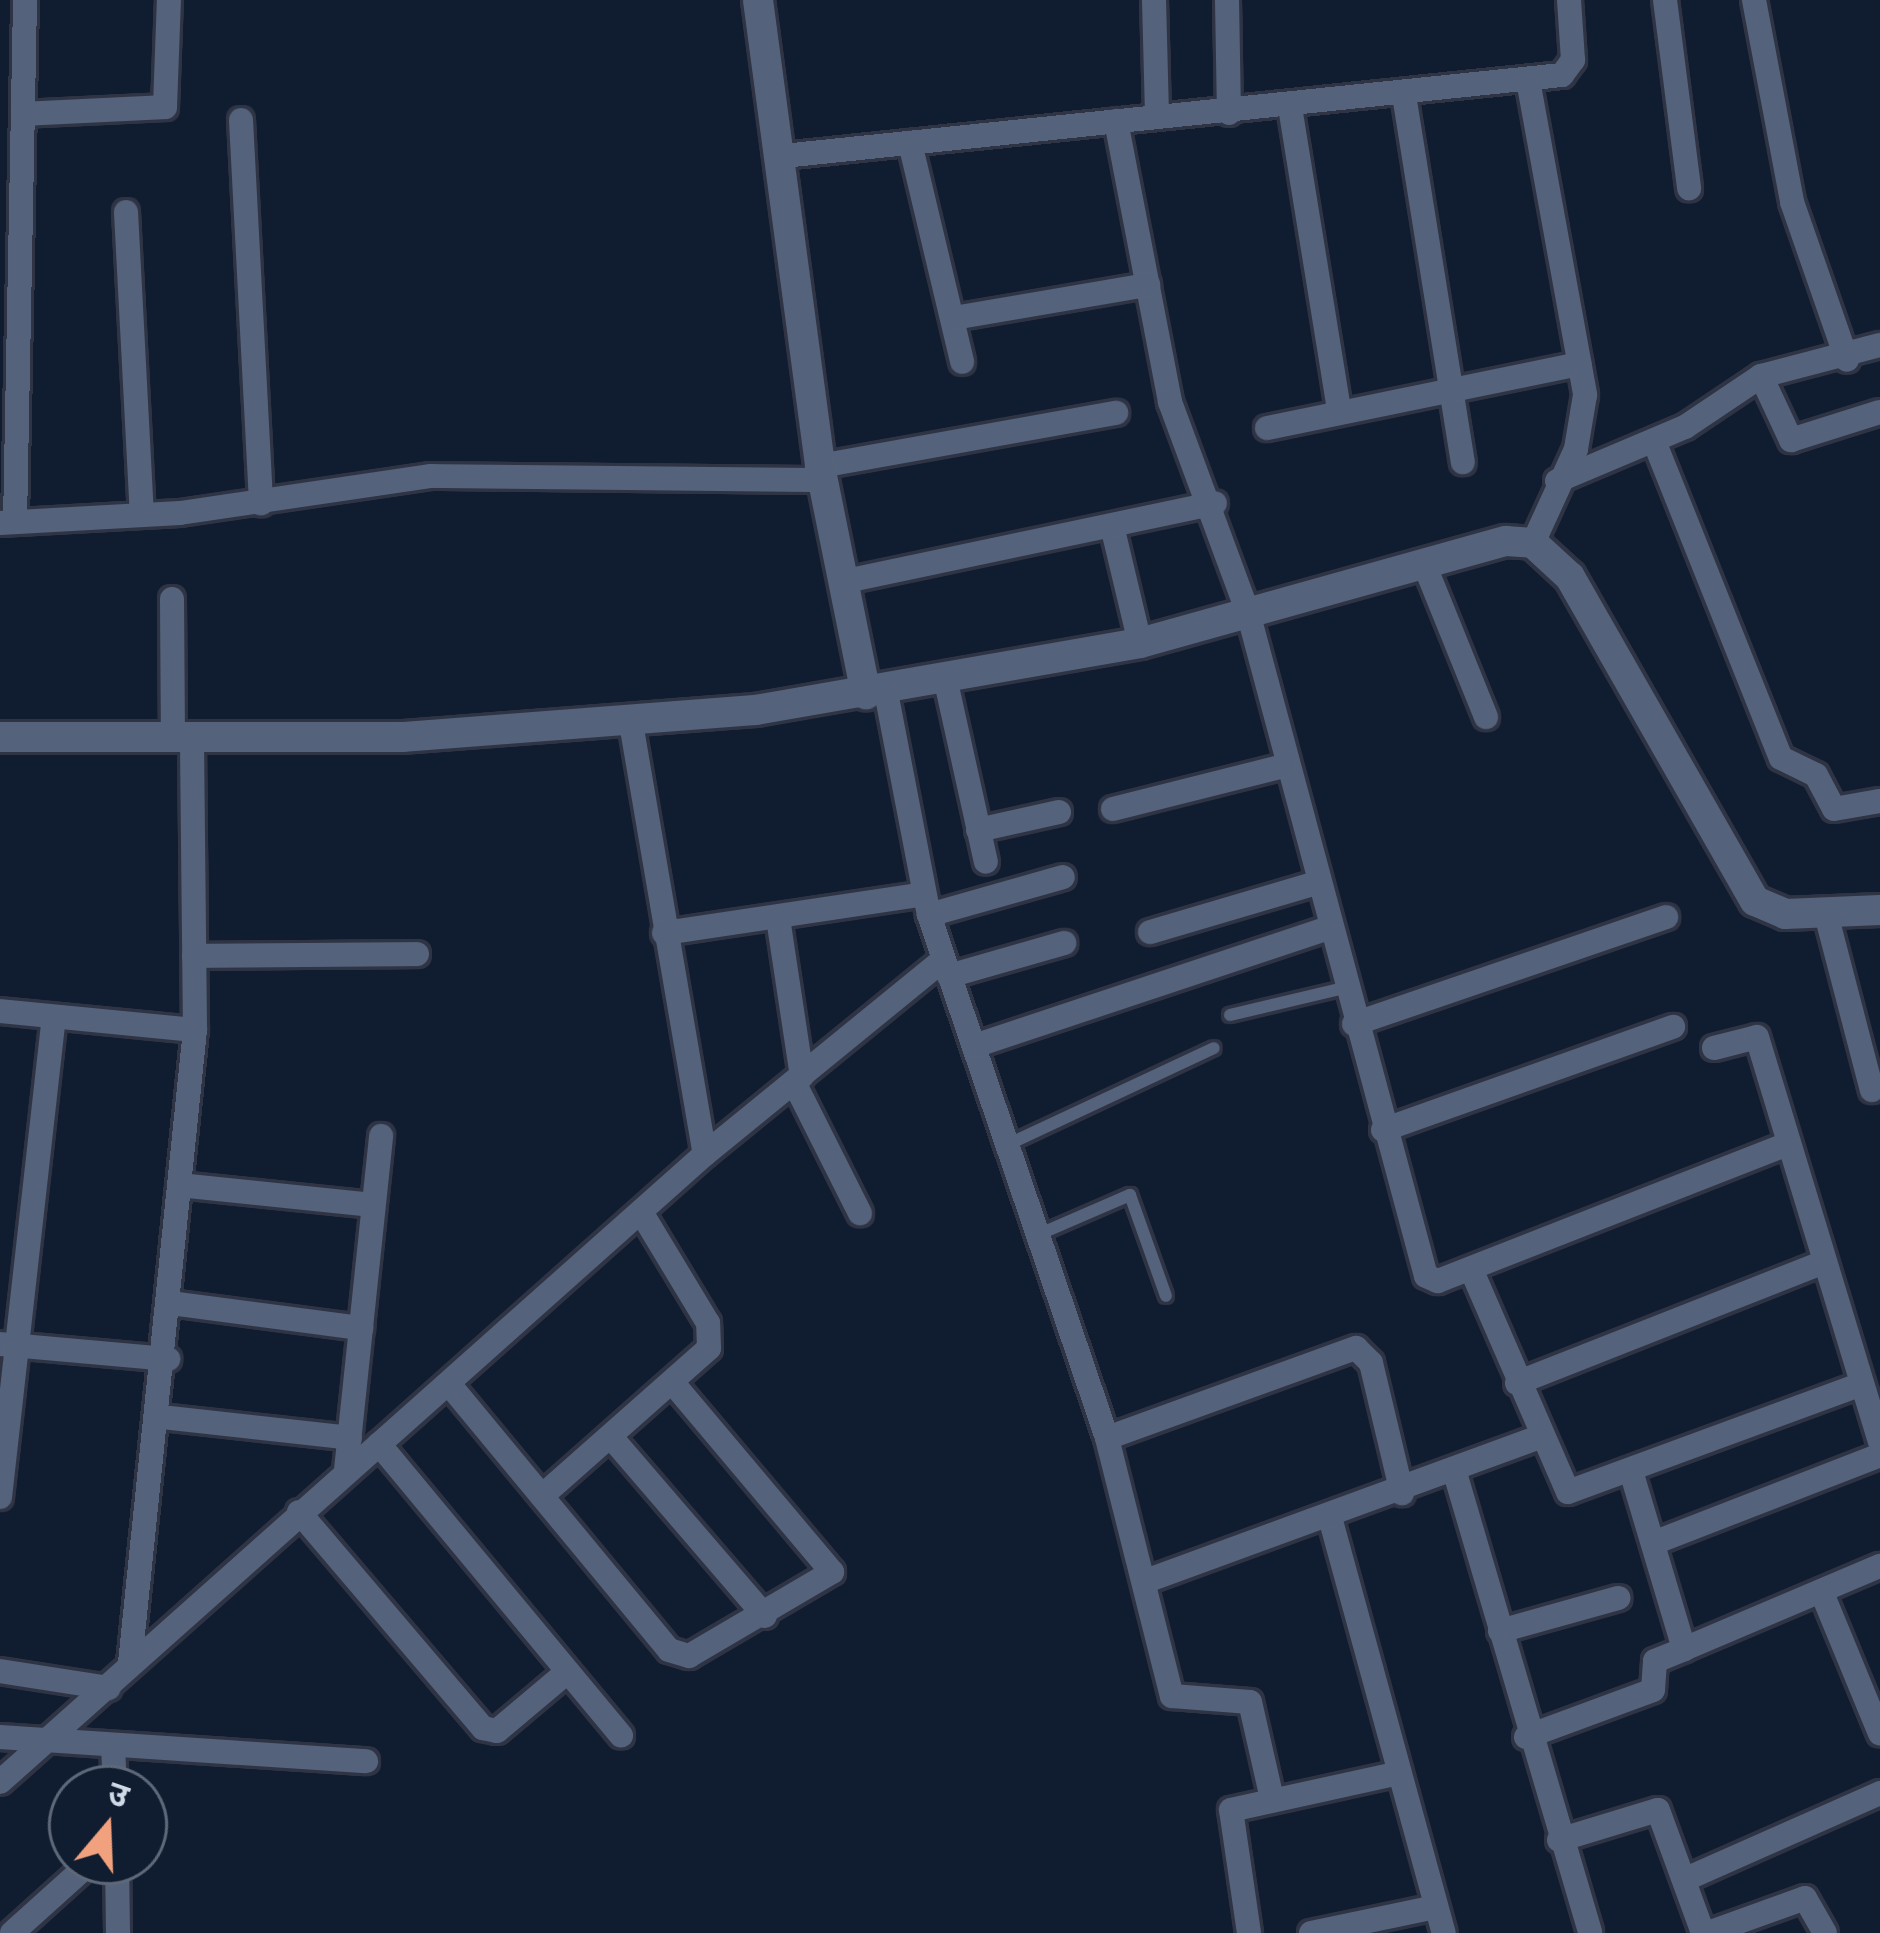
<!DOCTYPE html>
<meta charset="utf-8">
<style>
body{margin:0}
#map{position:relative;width:1880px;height:1933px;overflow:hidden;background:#101c30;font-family:"PT Sans","Noto Sans Devanagari",sans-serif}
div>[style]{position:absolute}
.roads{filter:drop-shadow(3px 0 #2f3445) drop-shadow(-3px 0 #2f3445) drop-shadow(0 3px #2f3445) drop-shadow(0 -3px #2f3445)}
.service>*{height:12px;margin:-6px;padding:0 6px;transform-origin:6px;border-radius:6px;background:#54637b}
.minor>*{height:24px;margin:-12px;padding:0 12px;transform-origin:12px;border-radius:12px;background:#54637b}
.tertiary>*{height:30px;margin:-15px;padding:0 15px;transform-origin:15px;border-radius:15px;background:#54637b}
span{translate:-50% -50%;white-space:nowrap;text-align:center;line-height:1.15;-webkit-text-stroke:12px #101c30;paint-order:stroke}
.north{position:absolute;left:48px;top:1765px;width:120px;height:120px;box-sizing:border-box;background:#101c30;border:3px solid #5d6879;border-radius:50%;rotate:19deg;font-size:33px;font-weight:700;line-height:48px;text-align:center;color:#d0d9e6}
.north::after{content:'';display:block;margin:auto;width:42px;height:54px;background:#f1a17d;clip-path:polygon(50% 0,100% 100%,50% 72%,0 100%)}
</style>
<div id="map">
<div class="roads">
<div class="service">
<div style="left:1230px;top:1015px;width:117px;rotate:-13.3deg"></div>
<div style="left:1009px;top:1144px;width:226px;rotate:-25.1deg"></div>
<div style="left:1042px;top:1233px;width:96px;rotate:-23.4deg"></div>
<div style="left:1130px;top:1195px;width:107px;rotate:70.4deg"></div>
</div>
<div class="minor">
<div style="left:1154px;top:0;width:117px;rotate:88.5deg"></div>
<div style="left:1227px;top:0;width:113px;rotate:89deg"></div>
<div style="left:1665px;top:0;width:190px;rotate:82.7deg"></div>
<div style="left:1754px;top:0;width:206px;rotate:79.3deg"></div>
<div style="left:1792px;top:202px;width:167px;rotate:70.8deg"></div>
<div style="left:1528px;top:80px;width:320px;rotate:79.7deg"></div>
<div style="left:1585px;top:395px;width:55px;rotate:99.5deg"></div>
<div style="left:1576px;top:449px;width:103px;rotate:114.6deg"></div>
<div style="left:1404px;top:95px;width:372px;rotate:80.9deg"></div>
<div style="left:1290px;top:107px;width:307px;rotate:80.8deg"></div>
<div style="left:23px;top:114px;width:142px;rotate:-2.8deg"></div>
<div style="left:165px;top:107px;width:107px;rotate:-87.9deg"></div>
<div style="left:241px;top:120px;width:384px;rotate:87deg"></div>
<div style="left:1116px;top:121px;width:286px;rotate:79.1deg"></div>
<div style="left:1170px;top:402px;width:228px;rotate:69.7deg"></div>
<div style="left:1249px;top:616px;width:683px;rotate:74.99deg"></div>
<div style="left:1426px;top:1276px;width:13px;rotate:23deg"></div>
<div style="left:1438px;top:1281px;width:370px;rotate:-21.4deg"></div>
<div style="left:910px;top:143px;width:225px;rotate:76.6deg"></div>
<div style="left:783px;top:156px;width:783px;rotate:-5.94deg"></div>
<div style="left:1562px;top:75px;width:19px;rotate:-54deg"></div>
<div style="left:1573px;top:60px;width:60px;rotate:-93.8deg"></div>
<div style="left:126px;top:212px;width:303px;rotate:87deg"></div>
<div style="left:954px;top:318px;width:197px;rotate:-9.7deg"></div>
<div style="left:1761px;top:376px;width:71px;rotate:64.9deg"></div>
<div style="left:1791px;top:440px;width:93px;rotate:-17.5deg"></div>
<div style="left:1267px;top:428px;width:319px;rotate:-11.6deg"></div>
<div style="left:1654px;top:441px;width:341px;rotate:68.2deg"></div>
<div style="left:1781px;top:758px;width:39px;rotate:26deg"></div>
<div style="left:1816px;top:775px;width:38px;rotate:62deg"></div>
<div style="left:1834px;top:809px;width:47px;rotate:-9.9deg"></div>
<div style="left:820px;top:466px;width:301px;rotate:-10.2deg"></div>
<div style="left:1557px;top:481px;width:139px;rotate:-22.9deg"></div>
<div style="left:1685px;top:427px;width:92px;rotate:-33.9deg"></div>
<div style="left:1761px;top:376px;width:123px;rotate:-14.6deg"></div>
<div style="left:15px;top:522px;width:522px;rotate:-88.9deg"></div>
<div style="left:0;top:523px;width:180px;rotate:-3.2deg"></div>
<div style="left:180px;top:513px;width:254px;rotate:-8.4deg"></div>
<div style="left:431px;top:476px;width:392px;rotate:0.6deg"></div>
<div style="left:1113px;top:530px;width:116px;rotate:76.6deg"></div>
<div style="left:1425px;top:566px;width:163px;rotate:68deg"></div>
<div style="left:846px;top:581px;width:377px;rotate:-11.9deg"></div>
<div style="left:172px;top:599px;width:139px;rotate:89.6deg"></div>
<div style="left:946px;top:682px;width:184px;rotate:77.5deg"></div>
<div style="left:886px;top:692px;width:227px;rotate:79.1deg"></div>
<div style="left:929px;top:915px;width:552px;rotate:71.2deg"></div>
<div style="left:1107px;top:1438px;width:266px;rotate:75.9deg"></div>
<div style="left:1172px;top:1696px;width:78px;rotate:4.4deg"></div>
<div style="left:1250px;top:1702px;width:99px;rotate:77.2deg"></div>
<div style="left:631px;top:723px;width:437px;rotate:80.3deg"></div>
<div style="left:1113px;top:809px;width:176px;rotate:-14.1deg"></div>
<div style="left:978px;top:830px;width:83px;rotate:-12.5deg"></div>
<div style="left:1826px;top:914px;width:182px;rotate:75.4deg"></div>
<div style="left:929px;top:915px;width:139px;rotate:-15.8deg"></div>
<div style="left:778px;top:918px;width:160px;rotate:81.4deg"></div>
<div style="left:1150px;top:932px;width:173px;rotate:-16.4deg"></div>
<div style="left:664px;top:933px;width:263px;rotate:-8.5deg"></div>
<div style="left:194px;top:956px;width:223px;rotate:-0.5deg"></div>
<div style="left:949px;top:976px;width:120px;rotate:-16deg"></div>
<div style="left:0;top:1011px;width:196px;rotate:5.6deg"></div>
<div style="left:1354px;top:1024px;width:330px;rotate:-18.9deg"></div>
<div style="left:974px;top:1046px;width:374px;rotate:-18.4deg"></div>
<div style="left:1714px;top:1048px;width:44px;rotate:-14.3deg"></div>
<div style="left:1757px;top:1037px;width:423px;rotate:73.1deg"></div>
<div style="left:794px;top:1082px;width:147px;rotate:63.3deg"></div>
<div style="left:1383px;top:1130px;width:308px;rotate:-19.6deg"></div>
<div style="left:179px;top:1185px;width:195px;rotate:5.9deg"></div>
<div style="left:1471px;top:1269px;width:243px;rotate:66.5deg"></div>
<div style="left:1568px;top:1492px;width:313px;rotate:-20.2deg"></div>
<div style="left:170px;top:1303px;width:193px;rotate:7.5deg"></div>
<div style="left:0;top:1344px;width:169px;rotate:5.1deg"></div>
<div style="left:1517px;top:1383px;width:327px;rotate:-21.5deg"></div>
<div style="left:449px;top:1384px;width:345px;rotate:50.4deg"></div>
<div style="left:669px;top:1650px;width:21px;rotate:17deg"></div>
<div style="left:689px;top:1656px;width:166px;rotate:-30.4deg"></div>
<div style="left:832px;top:1572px;width:247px;rotate:-130.1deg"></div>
<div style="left:161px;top:1417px;width:190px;rotate:6.3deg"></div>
<div style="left:611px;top:1437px;width:236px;rotate:49.3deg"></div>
<div style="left:1107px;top:1438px;width:265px;rotate:-19.9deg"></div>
<div style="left:1356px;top:1348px;width:21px;rotate:45deg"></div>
<div style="left:1371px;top:1363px;width:134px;rotate:76.6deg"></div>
<div style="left:379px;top:1444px;width:379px;rotate:50.3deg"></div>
<div style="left:346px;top:1470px;width:336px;rotate:-84deg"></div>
<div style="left:1631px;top:1471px;width:186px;rotate:73.4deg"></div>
<div style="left:1684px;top:1649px;width:213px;rotate:-23deg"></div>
<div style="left:1455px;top:1473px;width:479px;rotate:73.6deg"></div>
<div style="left:542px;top:1496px;width:223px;rotate:-41.5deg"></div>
<div style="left:709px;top:1348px;width:25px;rotate:-92deg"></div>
<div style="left:708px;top:1323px;width:130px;rotate:-121.1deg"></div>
<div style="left:0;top:1497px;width:482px;rotate:-83.6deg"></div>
<div style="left:299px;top:1512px;width:284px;rotate:49.6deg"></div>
<div style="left:483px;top:1728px;width:14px;rotate:12deg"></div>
<div style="left:497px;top:1731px;width:92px;rotate:-40.1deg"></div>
<div style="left:1331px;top:1521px;width:427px;rotate:74.7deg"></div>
<div style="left:1656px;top:1542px;width:240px;rotate:-21.2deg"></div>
<div style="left:1146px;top:1581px;width:419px;rotate:-20.1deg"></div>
<div style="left:1822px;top:1593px;width:152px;rotate:67.6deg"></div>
<div style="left:1500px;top:1631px;width:123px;rotate:-15.6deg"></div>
<div style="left:130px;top:1663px;width:636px;rotate:-84.14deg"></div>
<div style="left:195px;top:1030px;width:292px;rotate:-90.6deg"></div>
<div style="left:0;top:1671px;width:110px;rotate:8.9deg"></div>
<div style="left:0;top:1737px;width:367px;rotate:3.8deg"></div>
<div style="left:1526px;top:1737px;width:135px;rotate:-20.3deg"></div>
<div style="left:1653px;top:1690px;width:29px;rotate:-86deg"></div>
<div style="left:1655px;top:1661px;width:31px;rotate:-22deg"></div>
<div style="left:113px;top:1746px;width:43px;rotate:87.3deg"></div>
<div style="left:0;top:1782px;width:944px;rotate:-41.69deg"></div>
<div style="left:705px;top:1154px;width:307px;rotate:-39.2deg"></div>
<div style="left:1559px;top:1840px;width:103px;rotate:-16.9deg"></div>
<div style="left:1658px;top:1810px;width:131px;rotate:69.9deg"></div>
<div style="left:117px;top:1861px;width:72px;rotate:89.2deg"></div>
<div style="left:1686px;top:1879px;width:212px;rotate:-23.9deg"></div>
<div style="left:12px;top:1933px;width:108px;rotate:-42deg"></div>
<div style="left:1249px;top:1933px;width:124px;rotate:-98.3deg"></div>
<div style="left:1231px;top:1810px;width:168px;rotate:-12.4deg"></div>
<div style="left:1311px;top:1933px;width:127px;rotate:-11.8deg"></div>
<div style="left:1708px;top:1933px;width:103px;rotate:-19.8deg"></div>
<div style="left:1805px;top:1898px;width:40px;rotate:60.3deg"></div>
</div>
<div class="tertiary">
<div style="left:758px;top:0;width:470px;rotate:82.4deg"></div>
<div style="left:820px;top:466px;width:233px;rotate:78.6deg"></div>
<div style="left:0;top:737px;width:403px"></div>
<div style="left:403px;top:737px;width:354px;rotate:-4.4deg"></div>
<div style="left:756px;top:710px;width:390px;rotate:-9.9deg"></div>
<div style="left:1140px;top:643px;width:380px;rotate:-15.6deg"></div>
<div style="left:1506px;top:541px;width:27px;rotate:4deg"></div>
<div style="left:1533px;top:543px;width:50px;rotate:42.6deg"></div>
<div style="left:1570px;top:577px;width:373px;rotate:60.3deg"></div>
<div style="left:1755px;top:901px;width:33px;rotate:23deg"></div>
<div style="left:1785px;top:914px;width:95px;rotate:-2.4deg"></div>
</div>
</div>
<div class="north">उ</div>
</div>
